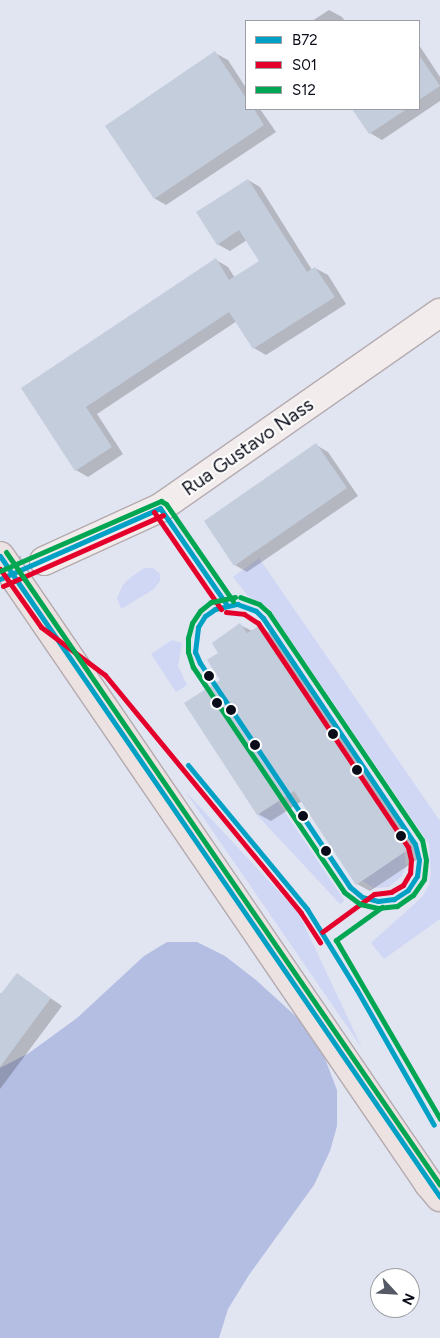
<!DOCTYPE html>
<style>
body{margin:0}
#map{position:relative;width:440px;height:1338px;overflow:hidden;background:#e1e4f1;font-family:Figtree,sans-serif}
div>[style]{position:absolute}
.green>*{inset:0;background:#d0d7f4}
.forest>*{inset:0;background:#b4bee2}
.shadow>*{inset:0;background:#0003}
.building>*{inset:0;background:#c4cddc}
.major-tunnel>*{height:28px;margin-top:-14px;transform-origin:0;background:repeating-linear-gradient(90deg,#c1c4d1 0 28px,transparent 0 42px)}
.roads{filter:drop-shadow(1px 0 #b4abaf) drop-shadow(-1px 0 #b4abaf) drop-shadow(0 1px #b4abaf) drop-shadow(0 -1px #b4abaf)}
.major>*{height:28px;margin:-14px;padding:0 14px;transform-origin:14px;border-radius:14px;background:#f2ecec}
.highway>*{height:28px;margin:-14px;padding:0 14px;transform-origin:14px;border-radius:14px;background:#ede2e2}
.bus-1>*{height:5px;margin:-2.5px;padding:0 2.5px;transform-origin:2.5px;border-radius:2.5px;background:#00a1c5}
.bus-2>*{height:5px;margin:-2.5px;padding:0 2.5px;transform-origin:2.5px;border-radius:2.5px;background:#e4002b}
.bus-3>*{height:5px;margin:-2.5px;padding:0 2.5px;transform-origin:2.5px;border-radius:2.5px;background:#00a651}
.dots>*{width:14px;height:14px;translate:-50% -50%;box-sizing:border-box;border:2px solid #fff;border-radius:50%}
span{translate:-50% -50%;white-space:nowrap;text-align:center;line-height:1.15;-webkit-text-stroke:4px #fff;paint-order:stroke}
.street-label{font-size:19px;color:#0a0d19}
.legend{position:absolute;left:245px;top:20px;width:175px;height:90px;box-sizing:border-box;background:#fff;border:1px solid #9d9ea3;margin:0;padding:6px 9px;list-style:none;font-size:15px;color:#0a0d19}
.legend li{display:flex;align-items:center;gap:10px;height:25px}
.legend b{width:25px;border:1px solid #9d9ea3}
.north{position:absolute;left:370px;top:1268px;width:50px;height:50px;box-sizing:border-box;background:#fff;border:1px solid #9d9ea3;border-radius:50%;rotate:115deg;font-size:14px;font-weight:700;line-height:20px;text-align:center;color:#0a0d19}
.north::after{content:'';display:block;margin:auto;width:18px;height:22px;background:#555865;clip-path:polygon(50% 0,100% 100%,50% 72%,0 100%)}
</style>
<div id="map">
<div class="green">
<div style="clip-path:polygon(259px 558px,440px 821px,440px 919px,384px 959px,371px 943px,422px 897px,429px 885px,431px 874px,429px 844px,269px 608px,248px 596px,233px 577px)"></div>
<div style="clip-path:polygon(144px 568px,153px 568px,160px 574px,160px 581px,154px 589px,121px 609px,117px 598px,122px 587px,126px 581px)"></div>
<div style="clip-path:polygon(172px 640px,182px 643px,178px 666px,187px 685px,176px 692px,151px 654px)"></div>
<div style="clip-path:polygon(185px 791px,298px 912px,362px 1048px)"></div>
<div style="clip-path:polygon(278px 802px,344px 900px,343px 902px,340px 904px,257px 815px)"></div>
<div style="clip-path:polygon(404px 852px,406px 867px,402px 876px,389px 887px,374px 888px,362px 881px)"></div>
</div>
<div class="forest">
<div style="clip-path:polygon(167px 942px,197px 942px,225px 956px,256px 980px,301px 1021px,319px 1043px,337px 1090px,337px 1126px,330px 1151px,314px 1185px,249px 1275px,228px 1309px,219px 1338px,0 1338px,0 1068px,29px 1053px,77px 1018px,144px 956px)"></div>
</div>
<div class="shadow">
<div style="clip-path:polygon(329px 10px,342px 17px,345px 21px,312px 21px)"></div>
<div style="clip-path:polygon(419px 45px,440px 77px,440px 101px,382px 140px,370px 133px,354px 109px,419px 109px)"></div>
<div style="clip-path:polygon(215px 53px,228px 60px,246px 88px,246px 109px,260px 109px,276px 132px,166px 205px,154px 198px)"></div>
<div style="clip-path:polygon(248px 180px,260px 187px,312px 270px,315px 268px,328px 275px,346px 304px,266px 355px,254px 348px,237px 321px,97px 414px,123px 454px,88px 477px,76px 470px,22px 388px,216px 260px,228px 267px,235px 278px,261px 262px,247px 240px,230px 251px,217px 244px)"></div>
<div style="clip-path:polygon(316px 445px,328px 452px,358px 496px,247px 572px,235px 565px)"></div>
<div style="clip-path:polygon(240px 625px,252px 631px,259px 627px,272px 634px,421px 857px,370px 891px,357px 884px,302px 801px,271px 821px,258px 814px,222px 680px,220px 653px)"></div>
<div style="clip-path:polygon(17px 975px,62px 1006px,0 1089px,0 993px,2px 995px)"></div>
</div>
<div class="building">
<div style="clip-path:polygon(215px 51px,246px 98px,246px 109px,254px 109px,264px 125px,154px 199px,105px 126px)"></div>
<div style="clip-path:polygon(419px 55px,440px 86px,419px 100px)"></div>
<div style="clip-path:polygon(352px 109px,407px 109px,369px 134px)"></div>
<div style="clip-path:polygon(248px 179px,307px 272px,315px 267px,335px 297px,253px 349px,229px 312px,86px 407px,112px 447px,75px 471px,21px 388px,216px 258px,229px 280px,259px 261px,239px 230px,217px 245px,196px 212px)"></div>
<div style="clip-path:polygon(316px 443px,347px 488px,234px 566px,204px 521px)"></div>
<div style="clip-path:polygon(240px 623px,247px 633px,259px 626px,409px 849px,356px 885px,294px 791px,257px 815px,184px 703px,220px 680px,207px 660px,218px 653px,212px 643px)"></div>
<div style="clip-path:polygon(17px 973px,51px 998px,0 1067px,0 995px)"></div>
</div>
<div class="major-tunnel">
<div style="left:0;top:579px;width:48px;rotate:-22.2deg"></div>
</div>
<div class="roads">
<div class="major">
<div style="left:44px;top:561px;width:128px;rotate:-24.6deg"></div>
<div style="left:160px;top:508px;width:341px;rotate:-34.9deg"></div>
</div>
<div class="highway">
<div style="left:0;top:556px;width:761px;rotate:55.66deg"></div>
<div style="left:429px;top:1184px;width:17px;rotate:50deg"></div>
</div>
</div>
<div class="bus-1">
<div style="left:0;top:556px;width:777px;rotate:55.53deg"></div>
<div style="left:0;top:579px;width:175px;rotate:-23.9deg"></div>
<div style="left:160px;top:508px;width:118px;rotate:55.4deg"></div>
<div style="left:237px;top:604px;width:20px;rotate:20deg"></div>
<div style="left:256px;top:611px;width:10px;rotate:45deg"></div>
<div style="left:263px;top:618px;width:272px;rotate:56.1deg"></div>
<div style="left:415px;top:844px;width:16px;rotate:76deg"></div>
<div style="left:419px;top:860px;width:16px;rotate:97deg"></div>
<div style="left:417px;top:876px;width:17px;rotate:123deg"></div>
<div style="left:408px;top:890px;width:17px;rotate:147deg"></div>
<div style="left:394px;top:899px;width:16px;rotate:173deg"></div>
<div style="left:378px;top:901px;width:16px;rotate:-166deg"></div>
<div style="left:362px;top:897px;width:16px;rotate:-140deg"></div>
<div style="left:350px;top:887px;width:270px;rotate:-123.8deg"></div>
<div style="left:200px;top:663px;width:12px;rotate:-114deg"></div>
<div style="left:195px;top:652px;width:25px;rotate:-83deg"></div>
<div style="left:198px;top:627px;width:13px;rotate:-58deg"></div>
<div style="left:205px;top:616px;width:12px;rotate:-35deg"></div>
<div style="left:215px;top:609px;width:23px;rotate:-13deg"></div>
<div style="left:188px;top:765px;width:187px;rotate:50.4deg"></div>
<div style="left:307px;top:909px;width:95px;rotate:58.3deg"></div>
<div style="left:357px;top:990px;width:155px;rotate:60.3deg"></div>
</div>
<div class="bus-2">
<div style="left:154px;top:512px;width:118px;rotate:55.4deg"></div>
<div style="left:0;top:569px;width:71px;rotate:54.7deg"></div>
<div style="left:41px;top:627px;width:80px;rotate:36.9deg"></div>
<div style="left:105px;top:675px;width:308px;rotate:50.5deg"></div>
<div style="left:301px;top:913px;width:35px;rotate:57deg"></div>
<div style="left:3px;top:586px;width:175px;rotate:-23.9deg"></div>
<div style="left:226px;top:612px;width:18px;rotate:6deg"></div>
<div style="left:244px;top:614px;width:17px;rotate:33deg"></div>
<div style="left:258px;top:623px;width:270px;rotate:56.2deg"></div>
<div style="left:408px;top:847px;width:13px;rotate:77deg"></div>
<div style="left:411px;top:860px;width:13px;rotate:94deg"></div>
<div style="left:410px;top:873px;width:14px;rotate:120deg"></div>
<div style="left:403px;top:885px;width:14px;rotate:150deg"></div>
<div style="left:391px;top:892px;width:17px;rotate:173deg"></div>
<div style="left:374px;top:894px;width:64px;rotate:143.8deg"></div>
</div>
<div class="bus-3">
<div style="left:6px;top:552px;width:767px;rotate:55.56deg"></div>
<div style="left:0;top:571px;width:176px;rotate:-23.5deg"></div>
<div style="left:161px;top:501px;width:6px;rotate:31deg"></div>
<div style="left:166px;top:504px;width:118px;rotate:55.4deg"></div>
<div style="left:235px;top:597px;width:25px;rotate:168deg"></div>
<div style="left:211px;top:602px;width:14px;rotate:141deg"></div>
<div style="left:200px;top:611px;width:14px;rotate:124deg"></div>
<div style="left:192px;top:623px;width:16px;rotate:105deg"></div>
<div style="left:188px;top:638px;width:14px;rotate:90deg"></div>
<div style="left:188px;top:652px;width:16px;rotate:72deg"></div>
<div style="left:193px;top:667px;width:271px;rotate:56.1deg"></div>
<div style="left:344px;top:892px;width:20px;rotate:37deg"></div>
<div style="left:360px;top:904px;width:18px;rotate:13deg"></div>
<div style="left:378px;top:908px;width:19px;rotate:-6deg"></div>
<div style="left:397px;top:906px;width:19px;rotate:-35deg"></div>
<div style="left:413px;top:895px;width:19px;rotate:-55deg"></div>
<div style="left:424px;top:879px;width:19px;rotate:-84deg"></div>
<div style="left:426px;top:860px;width:20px;rotate:-101deg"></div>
<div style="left:422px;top:840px;width:274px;rotate:-124deg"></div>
<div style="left:269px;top:613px;width:13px;rotate:-138deg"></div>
<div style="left:259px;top:604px;width:20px;rotate:-160deg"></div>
<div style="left:382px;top:907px;width:57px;rotate:144.3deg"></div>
<div style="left:336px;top:940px;width:207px;rotate:59.8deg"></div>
</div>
<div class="dots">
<div style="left:209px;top:676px;background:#0a0d19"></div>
<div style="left:217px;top:703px;background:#0a0d19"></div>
<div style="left:231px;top:710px;background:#0a0d19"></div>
<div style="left:333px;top:734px;background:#0a0d19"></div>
<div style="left:255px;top:745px;background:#0a0d19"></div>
<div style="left:357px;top:770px;background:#0a0d19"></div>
<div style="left:303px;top:816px;background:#0a0d19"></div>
<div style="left:401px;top:836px;background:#0a0d19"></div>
<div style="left:326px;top:851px;background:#0a0d19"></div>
</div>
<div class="street-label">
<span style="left:248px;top:447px;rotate:-35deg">Rua Gustavo Nass</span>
</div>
<ul class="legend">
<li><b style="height:6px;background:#00a1c5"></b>B72</li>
<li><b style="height:6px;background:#e4002b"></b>S01</li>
<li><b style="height:6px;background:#00a651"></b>S12</li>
</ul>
<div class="north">N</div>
</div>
